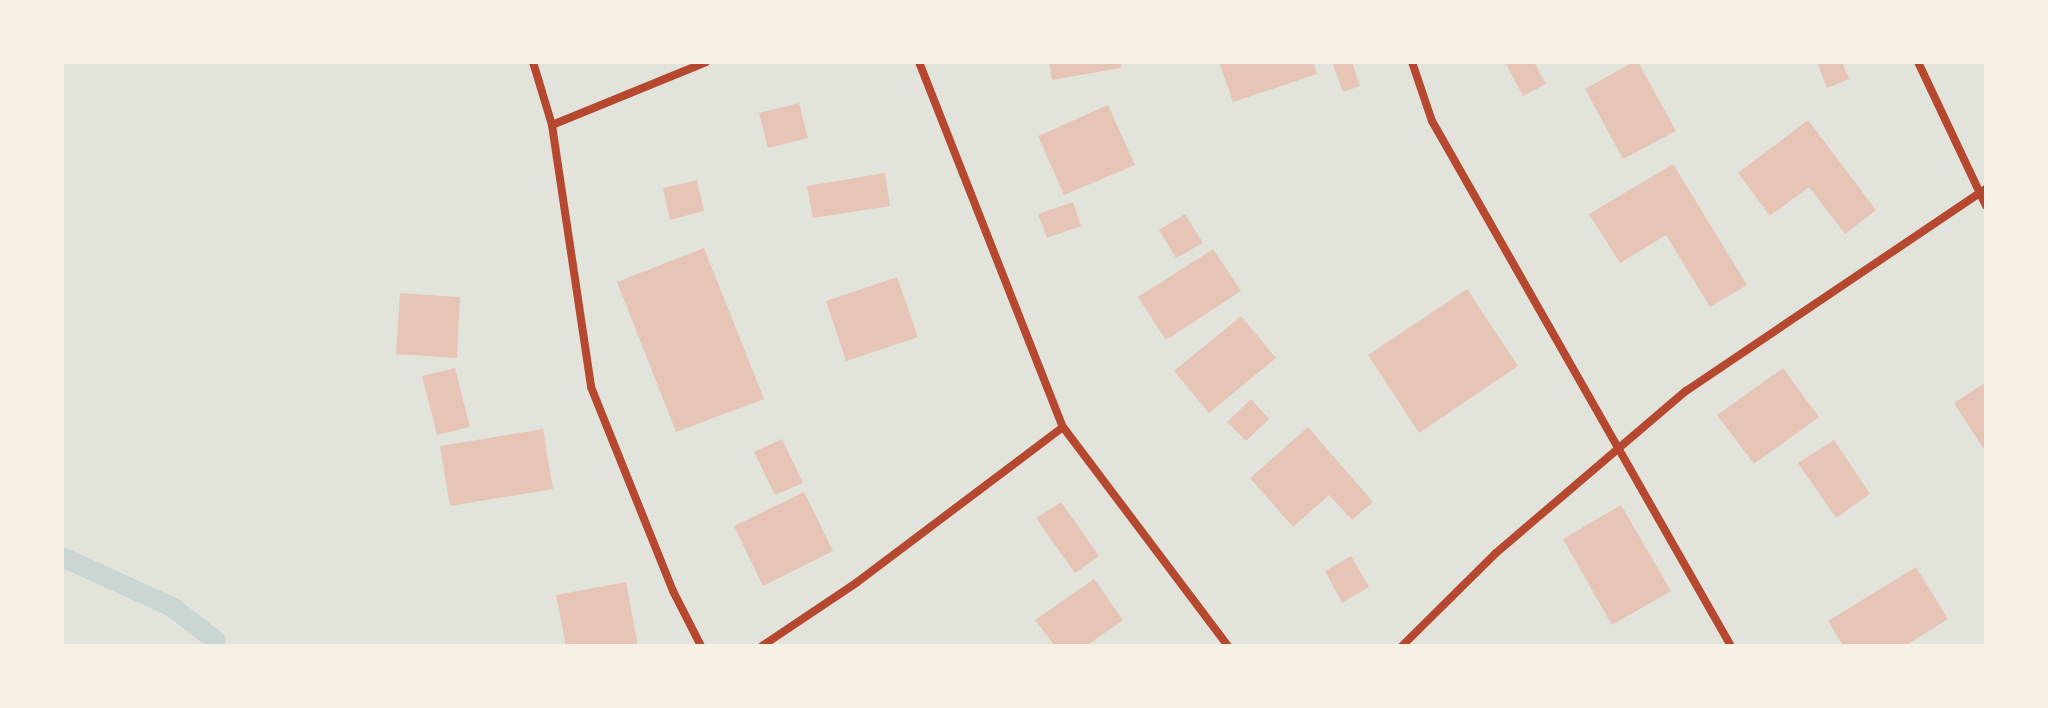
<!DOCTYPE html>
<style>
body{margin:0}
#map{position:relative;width:2048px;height:708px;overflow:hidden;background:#f6efe4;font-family:Barlow,sans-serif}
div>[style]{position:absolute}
.green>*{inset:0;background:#e2e4dc}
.stream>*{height:20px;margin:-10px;padding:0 10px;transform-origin:10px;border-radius:10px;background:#c9d6d2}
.building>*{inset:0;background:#e6c5b7}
.minor>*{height:8px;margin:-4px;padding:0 4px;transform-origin:4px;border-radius:4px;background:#b5482f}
span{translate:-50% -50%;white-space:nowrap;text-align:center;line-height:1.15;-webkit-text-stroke:8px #f6efe4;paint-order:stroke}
.frame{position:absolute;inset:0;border:64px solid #f6efe4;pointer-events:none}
</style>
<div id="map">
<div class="green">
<div style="clip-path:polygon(62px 62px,1986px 62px,1986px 646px,62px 646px)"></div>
</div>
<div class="stream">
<div style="left:62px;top:557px;width:121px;rotate:24.4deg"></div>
<div style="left:172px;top:607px;width:54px;rotate:37.5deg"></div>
<div style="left:215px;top:640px;width:6px;rotate:90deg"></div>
</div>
<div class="building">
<div style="clip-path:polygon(1049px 62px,1120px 62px,1121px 68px,1052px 80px)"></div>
<div style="clip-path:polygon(1219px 62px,1313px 62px,1317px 74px,1233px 102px)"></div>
<div style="clip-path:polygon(1332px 62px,1352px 62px,1360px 86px,1343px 92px)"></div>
<div style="clip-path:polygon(1505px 62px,1534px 62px,1546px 84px,1523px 96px)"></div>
<div style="clip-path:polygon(1633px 62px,1638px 62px,1676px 131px,1623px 159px,1585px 89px)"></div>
<div style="clip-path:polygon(1817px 62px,1842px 62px,1849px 79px,1827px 88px)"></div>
<div style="clip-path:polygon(799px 103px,808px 138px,768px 148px,759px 113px)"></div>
<div style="clip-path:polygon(1108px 105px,1135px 165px,1064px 195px,1038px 136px)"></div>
<div style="clip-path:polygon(1808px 120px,1876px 210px,1845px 234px,1809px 187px,1770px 216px,1738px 173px)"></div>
<div style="clip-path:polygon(1673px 164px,1747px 285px,1710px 307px,1666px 235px,1620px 263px,1589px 214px)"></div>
<div style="clip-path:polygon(885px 173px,890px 206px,813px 218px,807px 186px)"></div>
<div style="clip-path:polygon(697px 180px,704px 211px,670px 220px,663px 188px)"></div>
<div style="clip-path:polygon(1073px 202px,1081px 226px,1047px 238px,1038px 214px)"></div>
<div style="clip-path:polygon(1185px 214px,1203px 243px,1176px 258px,1159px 230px)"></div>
<div style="clip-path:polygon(704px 248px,764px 399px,676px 432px,617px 282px)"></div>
<div style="clip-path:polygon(1213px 249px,1241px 291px,1166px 340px,1138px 297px)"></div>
<div style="clip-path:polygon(897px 277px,918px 337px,846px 361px,826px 301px)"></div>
<div style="clip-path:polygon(1467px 289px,1518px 366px,1419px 433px,1368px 355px)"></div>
<div style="clip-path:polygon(400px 293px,460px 297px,457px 358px,396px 354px)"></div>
<div style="clip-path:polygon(1241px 316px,1276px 358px,1209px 413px,1174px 371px)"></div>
<div style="clip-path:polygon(455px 368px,470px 427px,437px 435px,422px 376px)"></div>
<div style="clip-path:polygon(1783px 368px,1819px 417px,1754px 464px,1717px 415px)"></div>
<div style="clip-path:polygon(1986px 382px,1986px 446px,1983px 448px,1954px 403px)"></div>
<div style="clip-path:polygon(1251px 399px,1269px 419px,1246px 441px,1227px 422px)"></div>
<div style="clip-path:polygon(1308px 427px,1373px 502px,1352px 520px,1329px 495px,1293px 527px,1250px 478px)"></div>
<div style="clip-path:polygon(543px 429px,553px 489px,450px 506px,440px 446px)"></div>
<div style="clip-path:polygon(782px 439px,803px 483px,775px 495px,754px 452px)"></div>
<div style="clip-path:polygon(1834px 440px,1870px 494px,1836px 518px,1798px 463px)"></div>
<div style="clip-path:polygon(804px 492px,833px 551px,763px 586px,734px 526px)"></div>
<div style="clip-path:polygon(1061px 502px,1099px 556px,1075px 573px,1036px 518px)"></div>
<div style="clip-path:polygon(1621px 505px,1671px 591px,1612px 625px,1563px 539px)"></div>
<div style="clip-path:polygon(1351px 556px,1369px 587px,1342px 603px,1325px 571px)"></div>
<div style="clip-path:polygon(1916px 567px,1948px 619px,1905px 646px,1843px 646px,1828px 621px)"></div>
<div style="clip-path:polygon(1094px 579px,1123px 620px,1086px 646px,1055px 646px,1035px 620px)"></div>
<div style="clip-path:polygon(626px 582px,638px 646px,566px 646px,556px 595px)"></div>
</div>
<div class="minor">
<div style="left:533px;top:62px;width:66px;rotate:73.2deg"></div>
<div style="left:552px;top:125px;width:265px;rotate:81.5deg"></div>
<div style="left:591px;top:387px;width:220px;rotate:68.1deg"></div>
<div style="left:673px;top:591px;width:62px;rotate:63deg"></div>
<div style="left:919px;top:62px;width:392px;rotate:68.5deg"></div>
<div style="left:1063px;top:427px;width:274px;rotate:53deg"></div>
<div style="left:1412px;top:62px;width:62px;rotate:71.3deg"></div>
<div style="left:1432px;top:121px;width:604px;rotate:60.34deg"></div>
<div style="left:1918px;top:62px;width:159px;rotate:64.7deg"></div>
<div style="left:552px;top:125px;width:166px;rotate:-22.2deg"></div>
<div style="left:762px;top:646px;width:113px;rotate:-33.8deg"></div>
<div style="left:856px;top:583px;width:259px;rotate:-37deg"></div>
<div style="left:1402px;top:646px;width:132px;rotate:-44.7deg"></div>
<div style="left:1496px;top:553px;width:250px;rotate:-40.5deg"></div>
<div style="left:1686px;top:391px;width:362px;rotate:-34deg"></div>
</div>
<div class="frame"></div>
</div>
